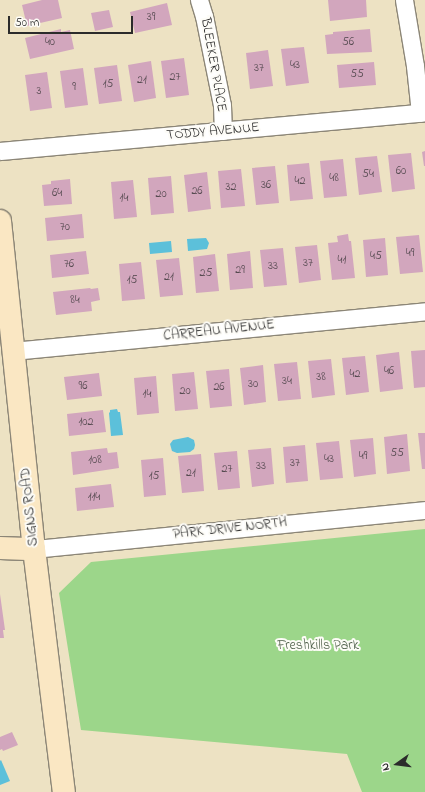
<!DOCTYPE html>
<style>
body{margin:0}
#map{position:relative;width:425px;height:792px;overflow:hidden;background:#ede2c3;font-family:"Indie Flower",sans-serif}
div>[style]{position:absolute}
.green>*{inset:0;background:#9cd68a}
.water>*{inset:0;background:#5cc0da}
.building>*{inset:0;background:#d2a6bd}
.roads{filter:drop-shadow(1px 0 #8c8677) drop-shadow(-1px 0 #8c8677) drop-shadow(0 1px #8c8677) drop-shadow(0 -1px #8c8677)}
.street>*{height:17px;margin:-8.5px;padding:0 8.5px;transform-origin:8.5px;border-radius:8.5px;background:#fff}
.secondary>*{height:22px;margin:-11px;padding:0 11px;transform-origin:11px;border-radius:11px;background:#fae7c3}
span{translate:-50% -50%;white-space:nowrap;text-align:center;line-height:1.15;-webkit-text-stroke:4px #fdfcf7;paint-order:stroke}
.number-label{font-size:12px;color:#554a50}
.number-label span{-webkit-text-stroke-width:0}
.street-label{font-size:14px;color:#2b2b2b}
.park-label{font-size:14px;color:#4d5e48}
.north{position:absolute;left:377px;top:744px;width:40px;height:40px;-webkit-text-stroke:3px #fdfcf7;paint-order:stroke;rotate:256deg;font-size:11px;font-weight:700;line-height:16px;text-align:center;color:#2b2b2b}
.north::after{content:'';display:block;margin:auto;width:14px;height:18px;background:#2b2b2b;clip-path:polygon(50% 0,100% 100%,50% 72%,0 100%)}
.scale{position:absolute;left:8px;top:16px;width:125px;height:18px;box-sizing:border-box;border:2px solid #2b2b2b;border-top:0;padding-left:5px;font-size:12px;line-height:14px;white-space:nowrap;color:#2b2b2b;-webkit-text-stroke:3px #fdfcf7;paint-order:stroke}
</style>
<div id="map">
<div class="green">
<div style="clip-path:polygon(425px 529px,425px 792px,362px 792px,347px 754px,81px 730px,59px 593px,91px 562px)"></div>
</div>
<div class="water">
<div style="clip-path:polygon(206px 238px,209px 243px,207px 249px,188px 251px,187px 239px)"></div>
<div style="clip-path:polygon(171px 241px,172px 252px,150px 254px,149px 243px)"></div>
<div style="clip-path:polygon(117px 409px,118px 412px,120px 412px,123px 435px,111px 436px,109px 413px,110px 412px,110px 410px)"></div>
<div style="clip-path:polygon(188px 437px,194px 440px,195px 445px,194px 449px,190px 452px,177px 453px,172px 451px,170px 444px,173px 440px)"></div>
<div style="clip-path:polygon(1px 760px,10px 781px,0 785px,0 761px)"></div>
</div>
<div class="building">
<div style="clip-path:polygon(42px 0,58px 0,62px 18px,27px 26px,22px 5px)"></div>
<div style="clip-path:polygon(328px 0,366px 0,367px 17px,330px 21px)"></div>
<div style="clip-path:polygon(167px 3px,172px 25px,135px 33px,130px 12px)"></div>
<div style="clip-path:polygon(109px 10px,113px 27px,95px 31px,91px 13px)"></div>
<div style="clip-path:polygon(61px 29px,61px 32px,70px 30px,74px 49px,30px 59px,25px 38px)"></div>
<div style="clip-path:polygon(370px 29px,372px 52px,327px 54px,325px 35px,333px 34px,333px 32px)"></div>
<div style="clip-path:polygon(304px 47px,309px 83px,286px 86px,281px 49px)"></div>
<div style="clip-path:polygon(268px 50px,273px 86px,250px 89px,246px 53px)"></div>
<div style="clip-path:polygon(184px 58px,189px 95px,166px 98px,161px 61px)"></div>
<div style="clip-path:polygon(151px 61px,156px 98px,134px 102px,128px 65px)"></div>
<div style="clip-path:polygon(374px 62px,376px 85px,339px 88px,337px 65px)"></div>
<div style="clip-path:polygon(117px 65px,122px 101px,99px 104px,94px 68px)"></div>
<div style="clip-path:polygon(83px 68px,88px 105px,65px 108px,60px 71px)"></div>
<div style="clip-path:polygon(47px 72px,52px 108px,30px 111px,25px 75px)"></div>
<div style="clip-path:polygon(425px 151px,425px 166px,424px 166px,422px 152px)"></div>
<div style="clip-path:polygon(411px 153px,415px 189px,392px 192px,388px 155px)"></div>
<div style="clip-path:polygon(377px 156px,382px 192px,359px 195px,355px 158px)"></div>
<div style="clip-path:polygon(343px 159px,347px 196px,324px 198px,320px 161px)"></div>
<div style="clip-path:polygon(309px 163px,313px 199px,290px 201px,287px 165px)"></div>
<div style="clip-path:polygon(275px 166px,279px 203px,256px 205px,252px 168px)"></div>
<div style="clip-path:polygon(241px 169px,245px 206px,221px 208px,218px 171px)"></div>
<div style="clip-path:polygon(207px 172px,211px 209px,188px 212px,184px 175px)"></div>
<div style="clip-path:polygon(171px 176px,174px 213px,151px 215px,148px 178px)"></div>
<div style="clip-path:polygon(70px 179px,72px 204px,44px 206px,42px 185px,51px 184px,51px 181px)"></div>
<div style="clip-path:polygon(133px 180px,137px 217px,114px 219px,111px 182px)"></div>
<div style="clip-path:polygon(82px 214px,84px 238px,47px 241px,45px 218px)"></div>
<div style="clip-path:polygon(348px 234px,349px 241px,351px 241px,355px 278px,332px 280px,328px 243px,338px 242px,337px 236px)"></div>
<div style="clip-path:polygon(419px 235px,423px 272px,400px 274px,396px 237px)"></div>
<div style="clip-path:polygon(385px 238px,388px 275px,366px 277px,363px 240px)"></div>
<div style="clip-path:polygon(317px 245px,321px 280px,299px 283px,295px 247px)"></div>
<div style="clip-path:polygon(283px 248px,287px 285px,264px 287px,260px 250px)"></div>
<div style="clip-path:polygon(86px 251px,89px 274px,52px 278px,50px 255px)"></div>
<div style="clip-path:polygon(250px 251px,253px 288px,230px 290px,227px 254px)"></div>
<div style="clip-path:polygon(215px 254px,219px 291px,196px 293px,193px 257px)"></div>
<div style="clip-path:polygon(179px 258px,183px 295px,160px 297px,156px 260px)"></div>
<div style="clip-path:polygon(141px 262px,145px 299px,122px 301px,119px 264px)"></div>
<div style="clip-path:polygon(90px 288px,91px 289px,98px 288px,100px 300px,91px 302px,92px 311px,56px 315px,53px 292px)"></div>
<div style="clip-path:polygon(425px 350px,425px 387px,414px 388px,411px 351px)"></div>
<div style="clip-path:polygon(399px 352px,403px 389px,380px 392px,376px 355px)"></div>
<div style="clip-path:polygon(365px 356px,369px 392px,346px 395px,342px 358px)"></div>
<div style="clip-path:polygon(331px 359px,335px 395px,312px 398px,308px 361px)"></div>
<div style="clip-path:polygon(297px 362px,301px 399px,278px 401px,274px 364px)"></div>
<div style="clip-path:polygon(263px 365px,266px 402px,244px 405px,240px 368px)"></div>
<div style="clip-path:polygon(229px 369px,232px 406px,210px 408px,206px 371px)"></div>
<div style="clip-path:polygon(194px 372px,198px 409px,175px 411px,172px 374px)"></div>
<div style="clip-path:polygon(99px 373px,102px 396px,67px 400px,64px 377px)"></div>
<div style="clip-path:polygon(156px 376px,159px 413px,137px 415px,134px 378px)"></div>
<div style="clip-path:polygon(103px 410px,106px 432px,69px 436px,67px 414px)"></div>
<div style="clip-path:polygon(418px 433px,425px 433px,425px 469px,422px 469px)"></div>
<div style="clip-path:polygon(407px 434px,410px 471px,387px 474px,384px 437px)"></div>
<div style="clip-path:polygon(373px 438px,376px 474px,354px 477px,350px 440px)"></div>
<div style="clip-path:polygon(339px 441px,343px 478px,320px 480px,316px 443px)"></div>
<div style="clip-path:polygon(305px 445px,308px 481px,286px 483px,283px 447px)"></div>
<div style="clip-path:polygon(107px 448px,108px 453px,117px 452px,119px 468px,73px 475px,71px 452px)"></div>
<div style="clip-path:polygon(271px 448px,274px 484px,252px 487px,248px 450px)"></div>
<div style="clip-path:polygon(237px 451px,240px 488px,218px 490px,214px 453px)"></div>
<div style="clip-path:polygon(201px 454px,204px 491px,182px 493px,178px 456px)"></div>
<div style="clip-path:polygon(163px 458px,166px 495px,144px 497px,141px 460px)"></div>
<div style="clip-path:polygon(111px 484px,114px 507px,77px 511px,75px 488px)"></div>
<div style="clip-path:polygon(0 594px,5px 630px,3px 630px,4px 638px,0 638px)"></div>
<div style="clip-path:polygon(12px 732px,18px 745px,3px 751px,2px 749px,0 750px,0 737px)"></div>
</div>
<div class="roads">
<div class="street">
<div style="left:199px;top:0;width:17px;rotate:73deg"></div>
<div style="left:204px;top:16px;width:91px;rotate:78.6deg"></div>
<div style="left:222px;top:105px;width:26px;rotate:88deg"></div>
<div style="left:404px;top:0;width:67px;rotate:80.5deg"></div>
<div style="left:415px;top:66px;width:47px;rotate:83.9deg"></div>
<div style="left:0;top:151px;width:427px;rotate:-5.2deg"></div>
<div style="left:13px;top:351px;width:414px;rotate:-5.5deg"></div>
<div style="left:34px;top:549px;width:393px;rotate:-5.7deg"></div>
</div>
<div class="secondary">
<div style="left:0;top:221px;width:330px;rotate:84.1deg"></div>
<div style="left:34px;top:549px;width:245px;rotate:83deg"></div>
<div style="left:0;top:548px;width:34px;rotate:2deg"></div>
</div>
</div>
<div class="number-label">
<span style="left:151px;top:18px">39</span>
<span style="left:50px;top:43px">40</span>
<span style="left:348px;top:43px">56</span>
<span style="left:295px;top:66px">43</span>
<span style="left:259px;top:69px">37</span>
<span style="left:357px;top:75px">55</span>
<span style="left:175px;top:78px">27</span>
<span style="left:142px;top:81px">21</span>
<span style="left:108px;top:85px">15</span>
<span style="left:74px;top:88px">9</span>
<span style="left:39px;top:92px">3</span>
<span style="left:401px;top:172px">60</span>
<span style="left:368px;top:175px">54</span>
<span style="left:334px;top:179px">48</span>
<span style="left:300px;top:182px">42</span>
<span style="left:266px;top:186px">36</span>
<span style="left:231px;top:188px">32</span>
<span style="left:197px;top:192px">26</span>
<span style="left:57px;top:194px">64</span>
<span style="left:161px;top:195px">20</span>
<span style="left:124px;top:199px">14</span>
<span style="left:65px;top:228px">70</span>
<span style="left:410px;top:254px">49</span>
<span style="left:376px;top:257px">45</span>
<span style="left:342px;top:261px">41</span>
<span style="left:308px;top:264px">37</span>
<span style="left:69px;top:265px">76</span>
<span style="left:273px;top:267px">33</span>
<span style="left:240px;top:271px">29</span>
<span style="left:206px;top:274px">25</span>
<span style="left:169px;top:278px">21</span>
<span style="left:132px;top:281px">15</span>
<span style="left:75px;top:301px">84</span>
<span style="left:389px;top:372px">46</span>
<span style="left:355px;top:375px">42</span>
<span style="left:321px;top:378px">38</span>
<span style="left:287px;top:382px">34</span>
<span style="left:253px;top:385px">30</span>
<span style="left:83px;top:387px">96</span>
<span style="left:219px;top:388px">26</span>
<span style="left:185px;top:392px">20</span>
<span style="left:147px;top:395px">14</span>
<span style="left:86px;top:423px">102</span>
<span style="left:397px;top:454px">55</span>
<span style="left:363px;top:457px">49</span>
<span style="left:329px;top:460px">43</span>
<span style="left:95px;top:461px">108</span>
<span style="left:295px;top:464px">37</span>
<span style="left:261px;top:467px">33</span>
<span style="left:227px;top:470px">27</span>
<span style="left:191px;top:474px">21</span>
<span style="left:154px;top:477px">15</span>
<span style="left:94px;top:498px">114</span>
</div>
<div class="street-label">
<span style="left:213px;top:65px;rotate:80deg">BLEEKER PLACE</span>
<span style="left:213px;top:132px;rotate:-5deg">TODDY AVENUE</span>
<span style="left:219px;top:331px;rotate:-6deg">CARREAU AVENUE</span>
<span style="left:30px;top:507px;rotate:-96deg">SIGNS ROAD</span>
<span style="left:230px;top:529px;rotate:-6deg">PARK DRIVE NORTH</span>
</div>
<div class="park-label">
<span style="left:318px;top:646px">Freshkills Park</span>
</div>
<div class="north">N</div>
<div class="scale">50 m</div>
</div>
